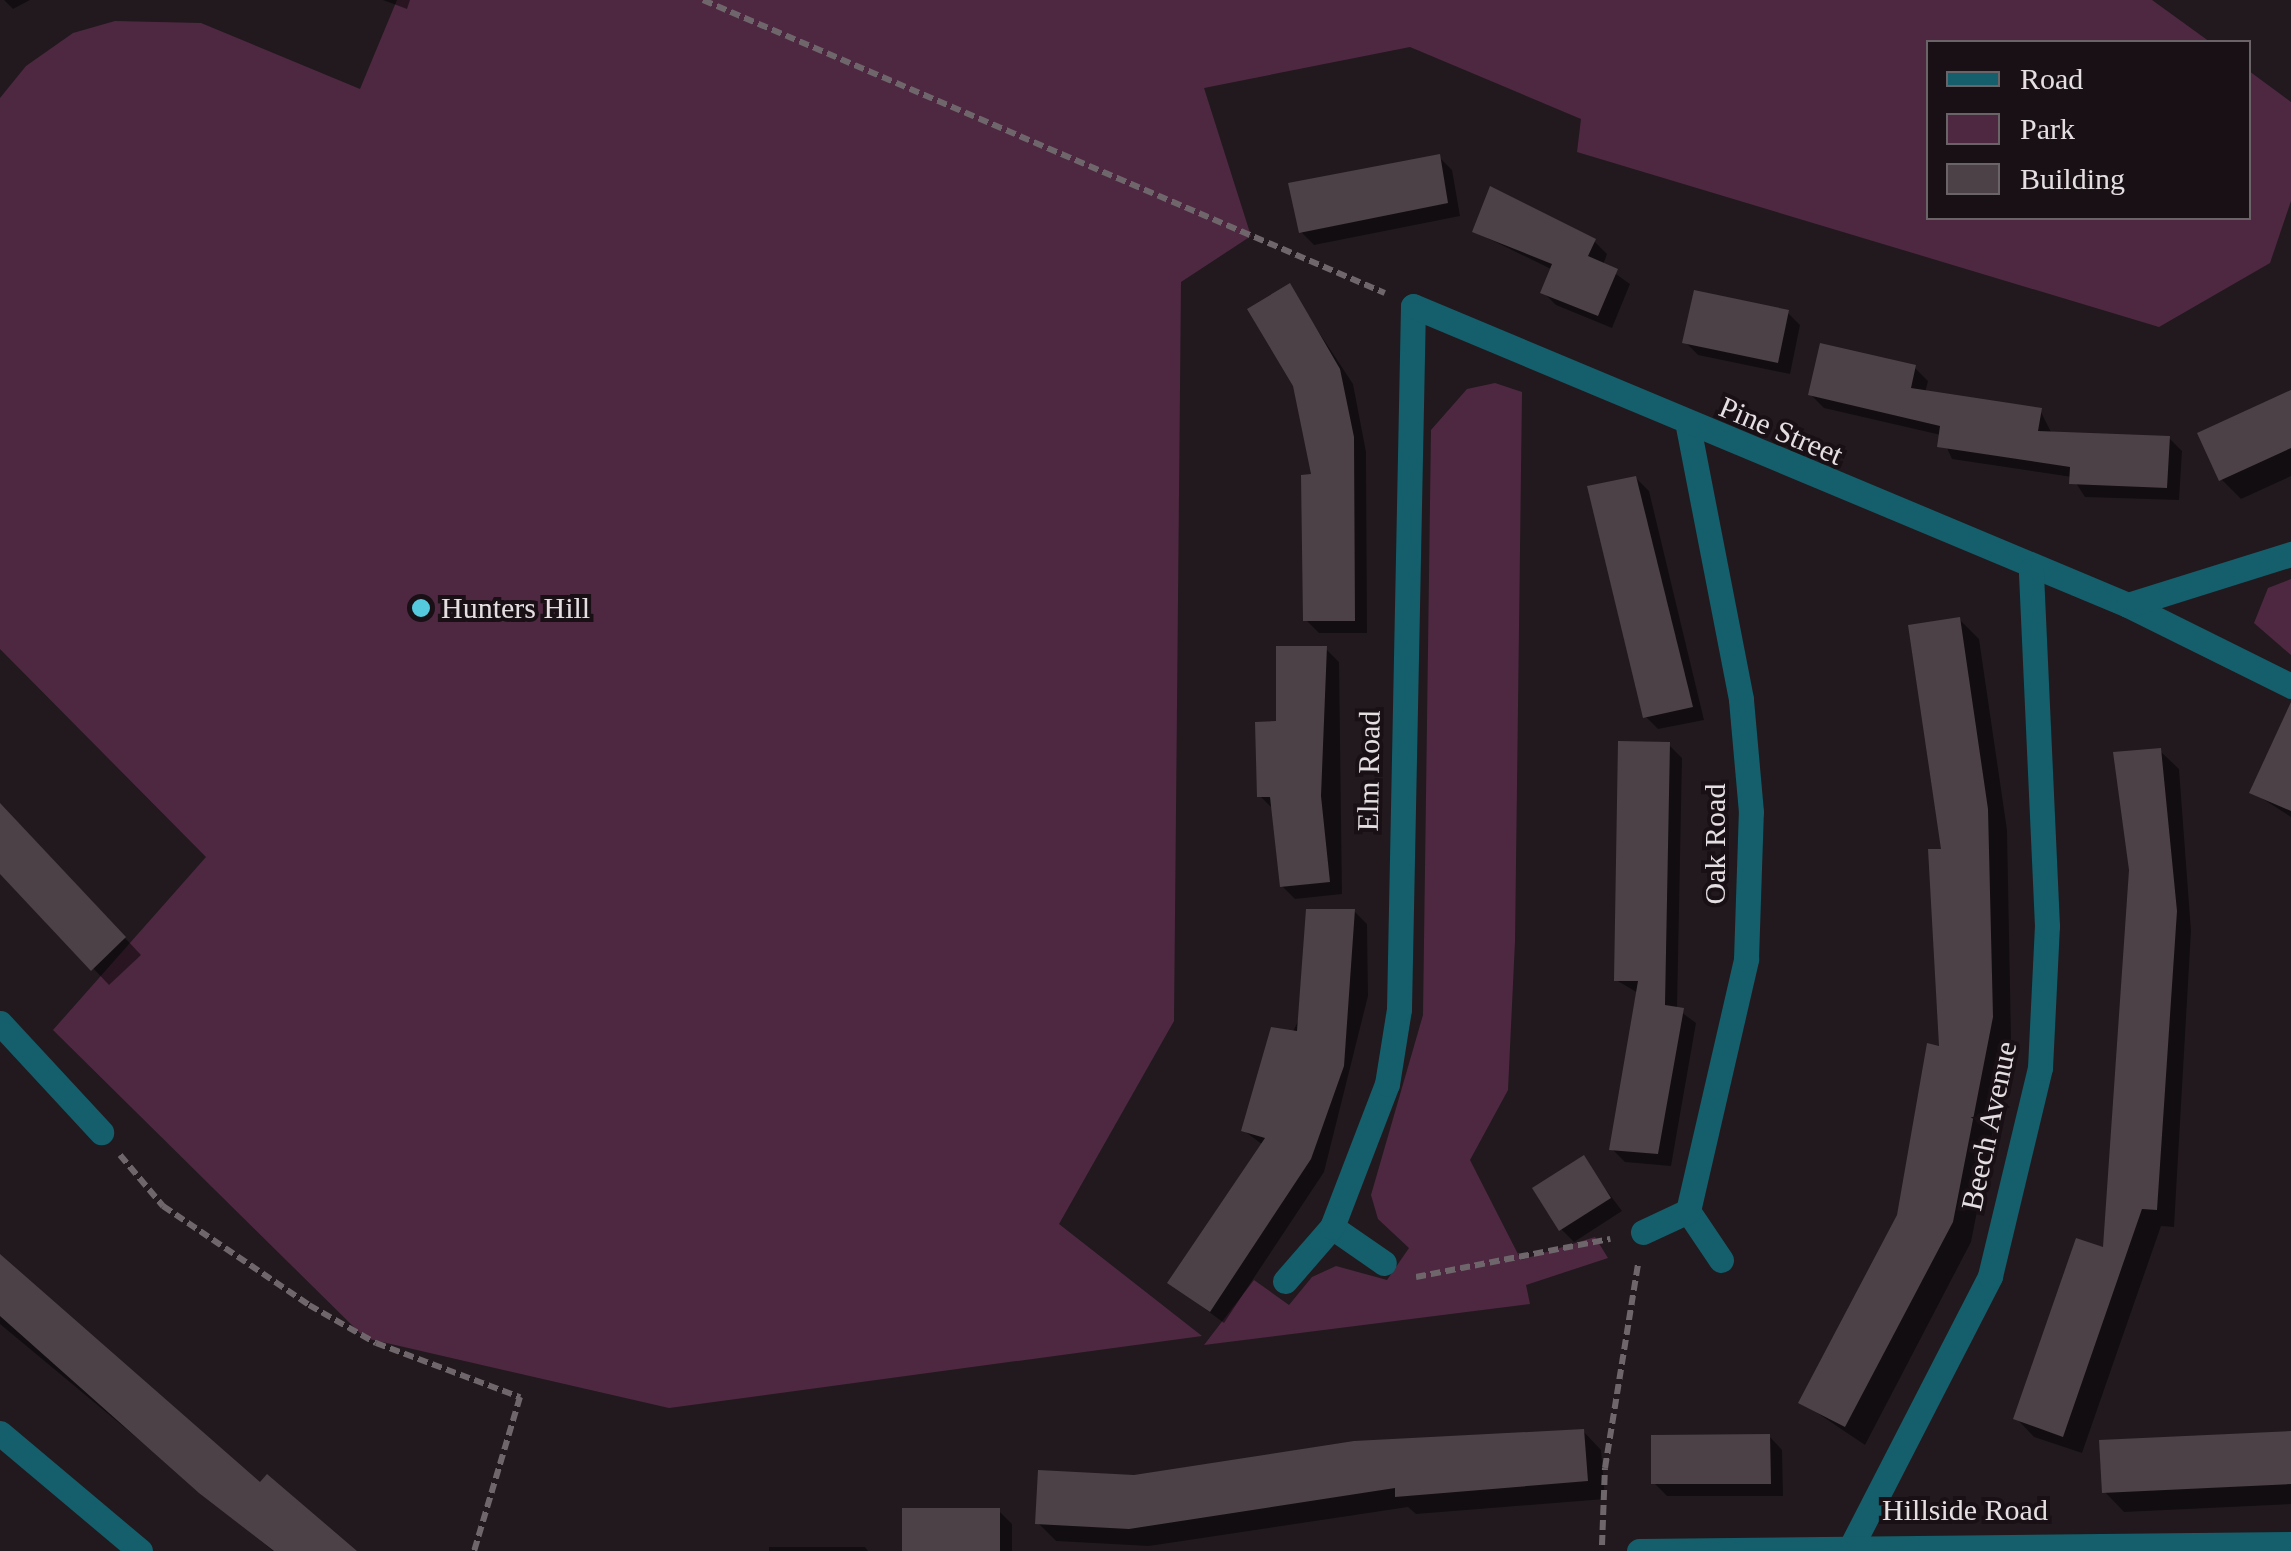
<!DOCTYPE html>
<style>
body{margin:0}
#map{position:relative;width:2291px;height:1551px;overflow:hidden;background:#22191e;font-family:"Times New Roman",serif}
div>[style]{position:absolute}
.green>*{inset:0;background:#4e2841}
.shadow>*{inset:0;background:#0007}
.building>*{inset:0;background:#4b4147}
.path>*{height:6px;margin-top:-3px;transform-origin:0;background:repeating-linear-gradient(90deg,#6e666b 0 10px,transparent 0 15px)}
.minor>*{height:25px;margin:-12.5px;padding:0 12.5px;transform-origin:12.5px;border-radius:12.5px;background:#145f6b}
.dots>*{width:28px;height:28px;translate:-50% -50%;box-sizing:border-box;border:5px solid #181015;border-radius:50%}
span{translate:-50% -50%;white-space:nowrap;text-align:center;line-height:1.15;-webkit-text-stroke:8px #181015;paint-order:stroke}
.street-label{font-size:30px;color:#e5dfe2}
.poi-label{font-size:30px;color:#e5dfe2}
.left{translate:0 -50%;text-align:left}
.legend{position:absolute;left:1926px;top:40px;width:325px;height:180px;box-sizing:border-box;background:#181015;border:2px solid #6a6367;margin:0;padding:12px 18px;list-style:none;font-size:30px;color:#e5dfe2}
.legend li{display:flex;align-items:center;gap:20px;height:50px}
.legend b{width:50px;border:2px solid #6a6367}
</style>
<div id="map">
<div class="green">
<div style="clip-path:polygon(397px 0,2152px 0,2210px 42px,1928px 42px,1928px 218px,2248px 218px,2249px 71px,2291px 102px,2291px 201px,2270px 263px,2159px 327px,1577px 152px,1581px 119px,1410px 47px,1204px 88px,1251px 236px,1181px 282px,1174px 1021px,1059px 1224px,1202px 1336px,669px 1408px,365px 1338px,53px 1030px,206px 857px,0 649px,0 98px,26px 66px,73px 33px,115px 21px,201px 23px,360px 89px)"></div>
<div style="clip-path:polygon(1495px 383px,1522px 392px,1515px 941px,1508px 1090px,1470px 1160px,1521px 1260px,1595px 1237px,1608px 1258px,1526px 1285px,1530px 1304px,1204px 1345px,1254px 1280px,1289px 1305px,1312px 1277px,1336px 1266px,1387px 1280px,1409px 1248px,1378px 1219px,1371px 1195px,1423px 1015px,1431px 430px,1467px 389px)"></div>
<div style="clip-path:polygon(2291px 579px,2291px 655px,2254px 623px,2268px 588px)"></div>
</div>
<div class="shadow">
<div style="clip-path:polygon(4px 0,30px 0,13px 9px)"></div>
<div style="clip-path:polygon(383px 0,410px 0,407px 9px)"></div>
<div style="clip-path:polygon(1439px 157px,1452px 170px,1460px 216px,1314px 245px,1301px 232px)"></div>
<div style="clip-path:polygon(1475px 232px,1594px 241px,1607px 254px,1603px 265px,1630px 284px,1612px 328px,1556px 305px,1543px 292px,1553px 270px)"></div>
<div style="clip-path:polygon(1289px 287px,1353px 384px,1366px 452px,1367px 633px,1319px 633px,1306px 620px,1314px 476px)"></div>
<div style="clip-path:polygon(1787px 312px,1800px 325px,1790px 374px,1698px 355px,1685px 342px)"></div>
<div style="clip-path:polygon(1915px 368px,1928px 381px,1925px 393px,2040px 410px,2052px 434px,2169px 438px,2182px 451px,2179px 500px,2085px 497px,2072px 477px,1952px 459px,1941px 435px,1824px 408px,1811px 395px)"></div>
<div style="clip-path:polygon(2291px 393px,2291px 476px,2241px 499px,2221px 479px)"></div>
<div style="clip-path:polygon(1636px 478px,1649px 491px,1704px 720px,1658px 729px,1645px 716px)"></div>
<div style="clip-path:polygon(1959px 619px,1979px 639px,2007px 830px,2011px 1038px,1971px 1242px,1865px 1445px,1801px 1402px,1899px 1216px,1942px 1049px)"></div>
<div style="clip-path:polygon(1326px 649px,1339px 662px,1342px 894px,1295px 899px,1282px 886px,1273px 809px,1260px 796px,1278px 724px)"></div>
<div style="clip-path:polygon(1669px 745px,1682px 758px,1677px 1009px,1696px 1023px,1671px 1166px,1625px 1162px,1612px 1149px,1638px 993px,1616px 980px)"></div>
<div style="clip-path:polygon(2160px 751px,2179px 769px,2191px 931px,2174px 1227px,2161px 1226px,2082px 1453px,2034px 1437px,2016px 1418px,2105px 1250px)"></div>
<div style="clip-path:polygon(2291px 762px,2291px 817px,2252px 792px)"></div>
<div style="clip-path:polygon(0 805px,141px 955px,109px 985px,0 870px)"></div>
<div style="clip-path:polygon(1354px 911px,1367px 924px,1368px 996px,1324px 1172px,1224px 1323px,1170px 1283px,1263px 1145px,1243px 1130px)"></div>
<div style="clip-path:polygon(1583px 1159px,1622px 1211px,1574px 1242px,1561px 1229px)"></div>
<div style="clip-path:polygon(0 1257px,260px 1486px,353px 1551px,273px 1551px,0 1324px)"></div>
<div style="clip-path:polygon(1583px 1431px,1601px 1450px,1605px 1499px,1416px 1514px,1408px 1507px,1149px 1546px,1056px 1541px,1038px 1523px,1134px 1477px)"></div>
<div style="clip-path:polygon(2291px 1434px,2291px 1504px,2124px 1512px,2105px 1492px)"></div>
<div style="clip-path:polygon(1769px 1436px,1782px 1450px,1783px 1496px,1667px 1496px,1654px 1483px)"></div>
<div style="clip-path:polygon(999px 1511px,1012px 1524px,1012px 1551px,905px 1551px)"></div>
<div style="clip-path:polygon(769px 1547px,865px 1547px,868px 1551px,769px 1551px)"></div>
</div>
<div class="building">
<div style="clip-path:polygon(1440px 154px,1448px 203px,1299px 233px,1288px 183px)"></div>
<div style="clip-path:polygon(1490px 186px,1596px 239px,1588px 256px,1618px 269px,1598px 316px,1540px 293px,1552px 264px,1472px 232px)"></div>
<div style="clip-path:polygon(1290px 283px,1340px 369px,1354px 437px,1355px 621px,1303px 621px,1301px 475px,1311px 474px,1293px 386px,1247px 309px)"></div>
<div style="clip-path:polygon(1694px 290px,1789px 310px,1778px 363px,1682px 343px)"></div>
<div style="clip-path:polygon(1820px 343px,1916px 365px,1911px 388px,2042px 408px,2038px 431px,2170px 436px,2167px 488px,2069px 484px,2070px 467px,1937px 447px,1940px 426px,1808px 395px)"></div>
<div style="clip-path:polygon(2291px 390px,2291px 448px,2219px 481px,2197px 433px)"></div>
<div style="clip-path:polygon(1636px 476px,1693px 707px,1643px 718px,1587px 486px)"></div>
<div style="clip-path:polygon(1960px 617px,1988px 809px,1993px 1017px,1953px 1222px,1845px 1427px,1798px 1403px,1897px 1215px,1927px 1043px,1939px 1046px,1928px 849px,1941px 849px,1908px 625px)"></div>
<div style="clip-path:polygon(1276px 646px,1327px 646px,1321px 796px,1330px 882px,1280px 887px,1270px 797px,1257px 797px,1255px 722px,1276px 721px)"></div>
<div style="clip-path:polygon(2291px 702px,2291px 811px,2249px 793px)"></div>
<div style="clip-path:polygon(1618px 741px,1670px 742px,1665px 1005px,1684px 1008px,1658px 1154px,1609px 1150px,1638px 981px,1614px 981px)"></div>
<div style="clip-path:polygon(2161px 748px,2177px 911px,2157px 1210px,2142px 1209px,2063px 1437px,2013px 1419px,2076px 1238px,2103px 1247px,2129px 870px,2113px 752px)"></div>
<div style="clip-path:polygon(0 803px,126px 937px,91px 971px,0 874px)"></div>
<div style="clip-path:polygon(1306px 909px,1355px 909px,1344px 1066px,1311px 1159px,1210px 1312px,1167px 1283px,1265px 1138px,1241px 1131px,1271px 1027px,1297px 1031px)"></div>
<div style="clip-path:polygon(1584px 1155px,1611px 1198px,1559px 1231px,1532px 1188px)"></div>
<div style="clip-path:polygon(0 1254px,260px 1482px,267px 1474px,357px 1551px,274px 1551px,199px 1493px,0 1316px)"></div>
<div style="clip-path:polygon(1584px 1429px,1588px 1481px,1395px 1497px,1395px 1488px,1129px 1529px,1035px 1524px,1038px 1470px,1134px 1475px,1354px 1441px)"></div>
<div style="clip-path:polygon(2291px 1431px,2291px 1484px,2102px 1493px,2099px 1440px)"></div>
<div style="clip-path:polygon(1770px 1434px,1771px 1484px,1651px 1484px,1651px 1435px)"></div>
<div style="clip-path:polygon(902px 1508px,1000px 1508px,1000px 1551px,902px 1551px)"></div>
</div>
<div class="path">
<div style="left:703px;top:0;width:742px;rotate:23.25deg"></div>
<div style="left:120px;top:1155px;width:67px;rotate:49.9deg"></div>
<div style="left:163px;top:1206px;width:176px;rotate:34.1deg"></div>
<div style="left:309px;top:1305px;width:77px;rotate:29.6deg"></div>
<div style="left:376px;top:1343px;width:154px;rotate:20.6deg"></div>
<div style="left:520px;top:1397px;width:161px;rotate:106.6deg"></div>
<div style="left:1416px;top:1277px;width:198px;rotate:-11.1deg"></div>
<div style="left:1602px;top:1545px;width:77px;rotate:-87.8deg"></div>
<div style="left:1605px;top:1468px;width:206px;rotate:-80.8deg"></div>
</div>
<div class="minor">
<div style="left:2128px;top:605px;width:182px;rotate:26.4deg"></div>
<div style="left:0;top:1023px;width:149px;rotate:47.2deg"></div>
<div style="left:1688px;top:1211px;width:59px;rotate:56deg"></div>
<div style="left:1332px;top:1227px;width:63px;rotate:34.7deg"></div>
<div style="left:1643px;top:1232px;width:50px;rotate:-25deg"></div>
<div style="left:1688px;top:1211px;width:259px;rotate:-77deg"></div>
<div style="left:1746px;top:959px;width:147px;rotate:-88.1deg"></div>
<div style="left:1751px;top:812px;width:113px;rotate:-95.1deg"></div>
<div style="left:1741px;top:699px;width:277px;rotate:-101deg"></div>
<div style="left:1285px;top:1281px;width:72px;rotate:-49deg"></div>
<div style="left:1332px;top:1227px;width:153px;rotate:-69deg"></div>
<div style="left:1387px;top:1084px;width:76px;rotate:-80.9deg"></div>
<div style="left:1399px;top:1009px;width:703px;rotate:-88.86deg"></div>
<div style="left:1413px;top:306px;width:775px;rotate:22.69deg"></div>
<div style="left:2128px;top:605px;width:171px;rotate:-17.4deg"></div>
<div style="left:0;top:1433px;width:183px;rotate:40.1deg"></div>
<div style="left:1853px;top:1543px;width:300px;rotate:-62.8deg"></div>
<div style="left:1990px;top:1276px;width:214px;rotate:-76.5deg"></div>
<div style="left:2040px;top:1068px;width:142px;rotate:-87.2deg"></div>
<div style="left:2047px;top:926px;width:356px;rotate:-92.6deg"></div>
<div style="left:1639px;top:1551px;width:652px;rotate:-0.62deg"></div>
</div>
<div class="dots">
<div style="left:421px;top:608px;background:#55cadf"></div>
</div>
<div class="street-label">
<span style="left:1781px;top:431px;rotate:23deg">Pine Street</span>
<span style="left:1369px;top:771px;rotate:-89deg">Elm Road</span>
<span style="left:1715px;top:844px;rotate:-90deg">Oak Road</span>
<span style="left:1989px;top:1126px;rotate:-78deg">Beech Avenue</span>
<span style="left:1965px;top:1510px">Hillside Road</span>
</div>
<div class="poi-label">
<span class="left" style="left:441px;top:608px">Hunters Hill</span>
</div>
<ul class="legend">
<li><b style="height:12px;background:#145f6b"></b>Road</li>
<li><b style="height:28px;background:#4e2841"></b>Park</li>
<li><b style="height:28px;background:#4b4147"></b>Building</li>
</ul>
</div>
